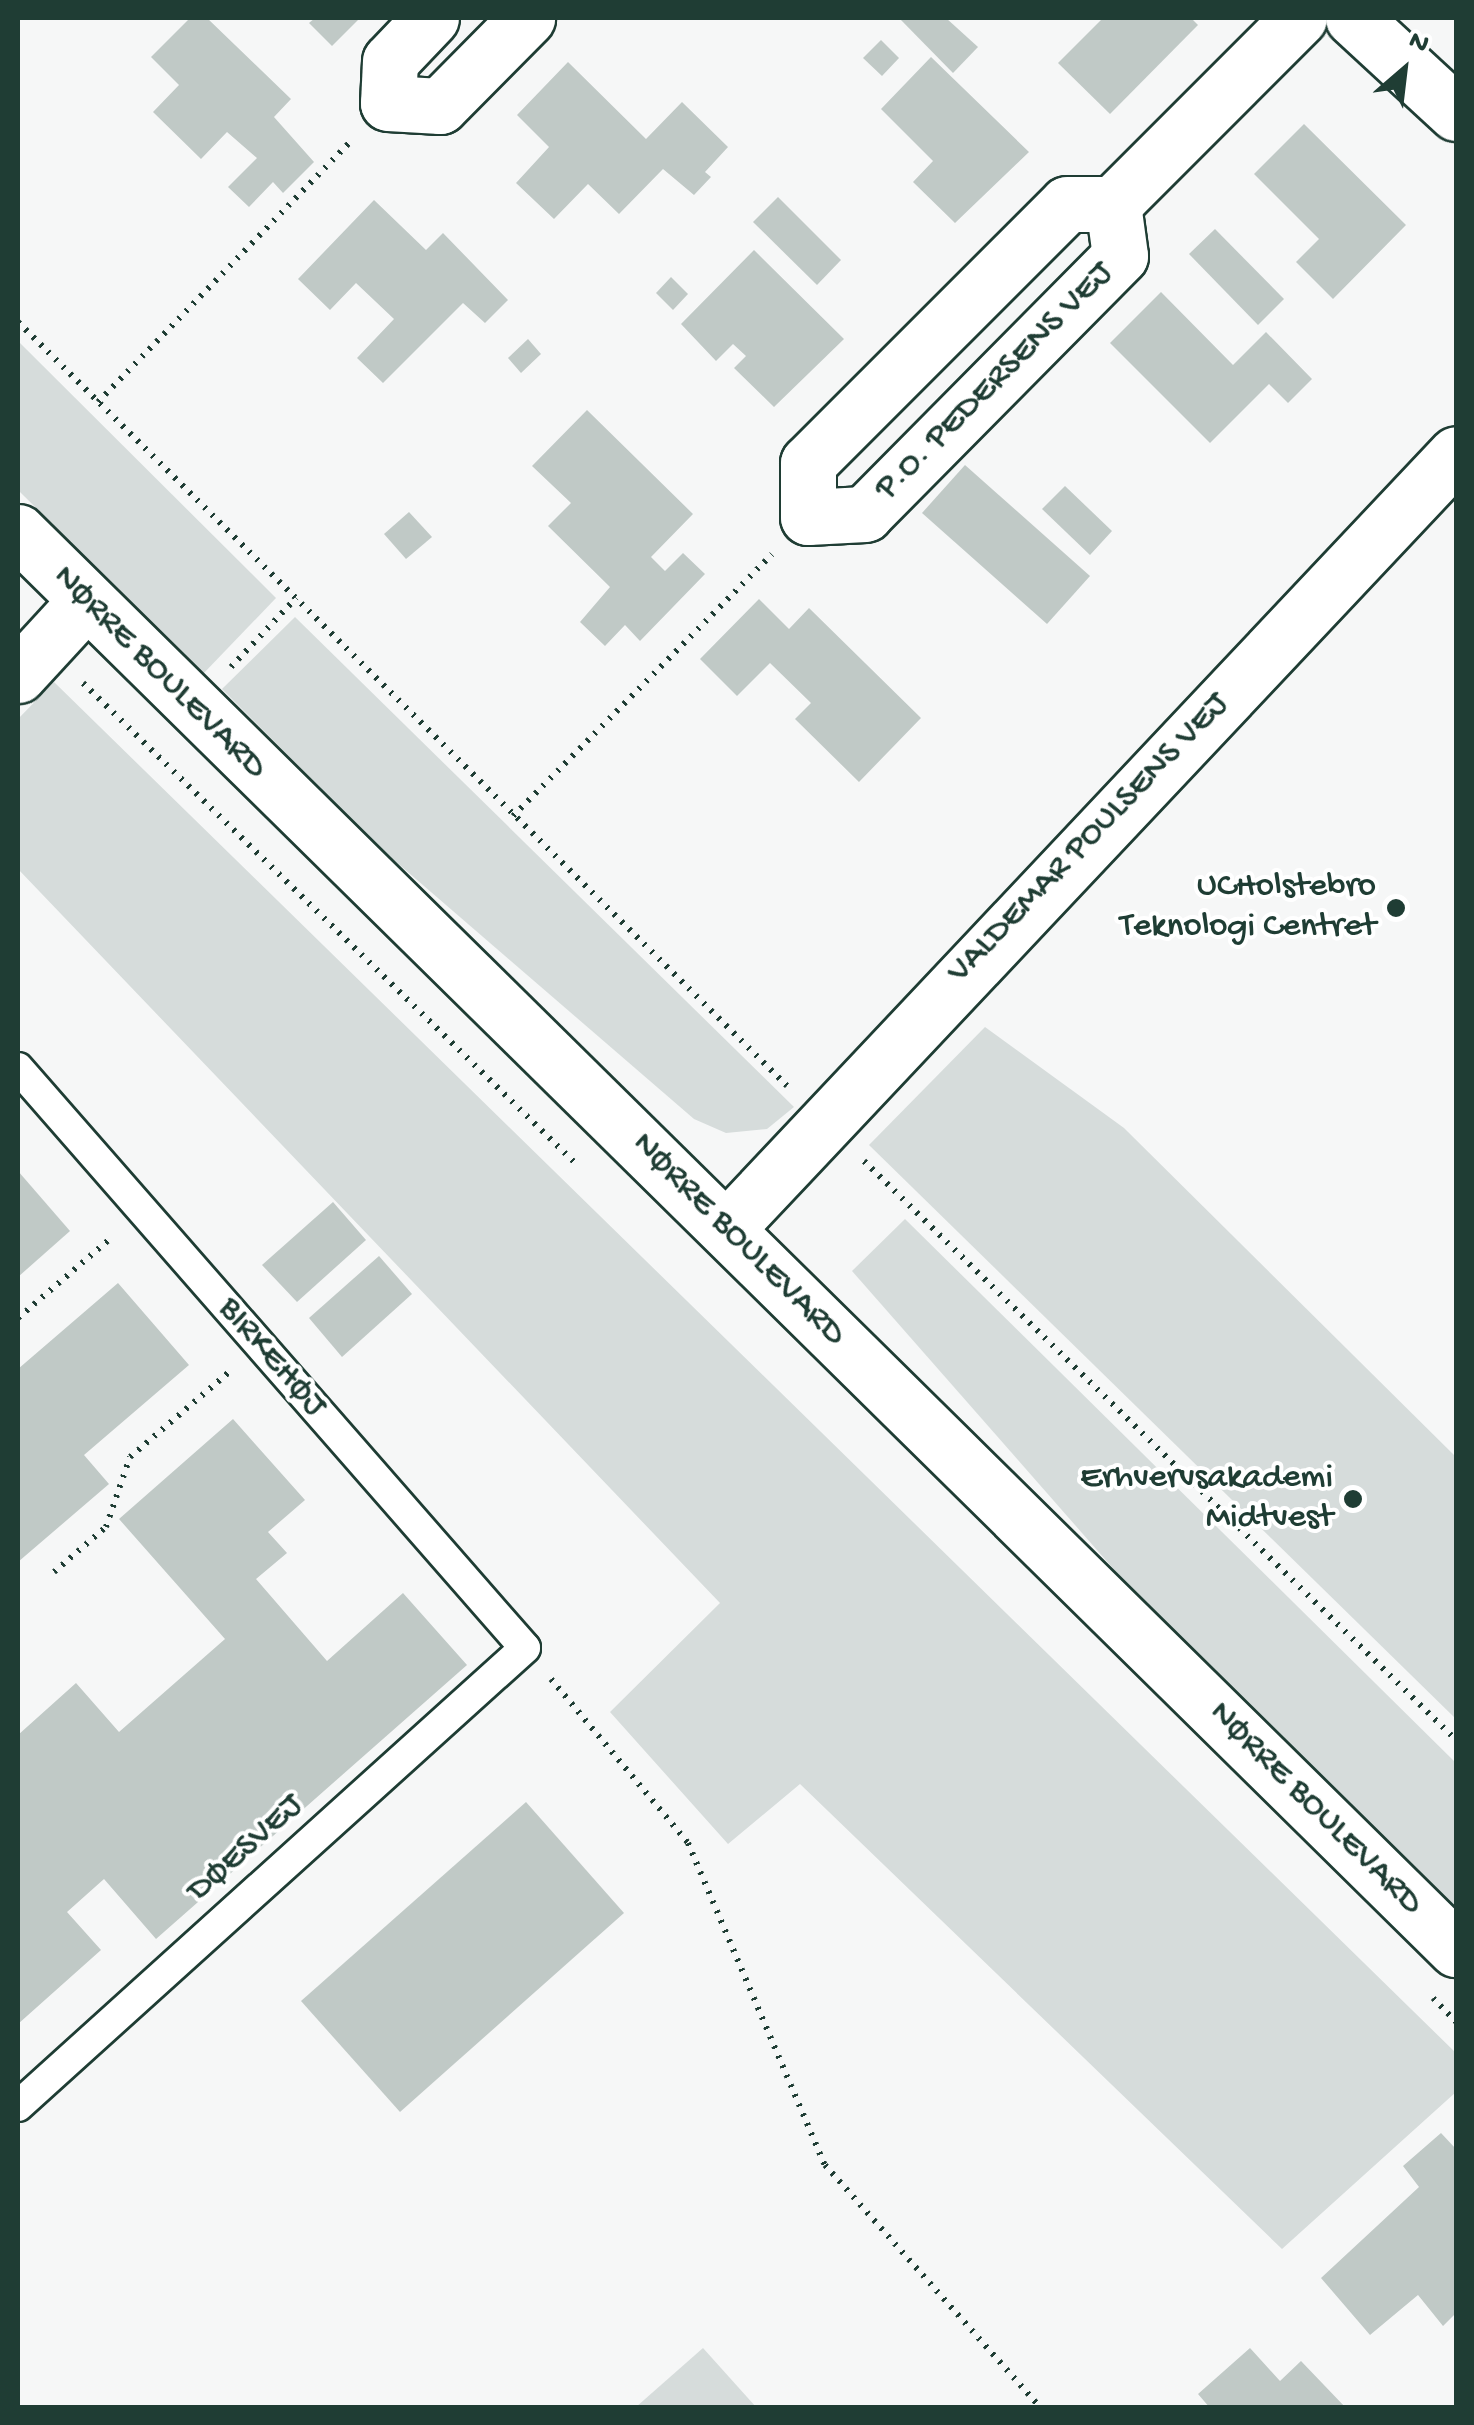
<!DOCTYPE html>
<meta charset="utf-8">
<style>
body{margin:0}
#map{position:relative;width:1474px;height:2425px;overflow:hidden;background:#f6f7f7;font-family:"Gochi Hand",sans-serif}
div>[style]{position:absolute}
.green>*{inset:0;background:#d6dcdb}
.building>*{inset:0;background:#c0c9c6}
.path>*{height:6px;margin-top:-3px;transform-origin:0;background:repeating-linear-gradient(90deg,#1f3d34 0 2.5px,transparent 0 10.5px)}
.roads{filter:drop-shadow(2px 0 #1f3d34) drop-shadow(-2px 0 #1f3d34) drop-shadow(0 2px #1f3d34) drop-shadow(0 -2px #1f3d34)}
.service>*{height:30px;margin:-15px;padding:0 15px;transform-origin:15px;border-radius:15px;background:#fff}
.minor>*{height:55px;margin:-27.5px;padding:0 27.5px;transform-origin:27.5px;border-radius:27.5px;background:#fff}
.tertiary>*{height:55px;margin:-27.5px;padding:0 27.5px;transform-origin:27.5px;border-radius:27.5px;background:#fff}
.dots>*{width:28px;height:28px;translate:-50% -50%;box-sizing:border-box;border:5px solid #fff;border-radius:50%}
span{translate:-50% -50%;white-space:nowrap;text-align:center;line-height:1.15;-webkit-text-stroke:8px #fff;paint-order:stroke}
.street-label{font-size:35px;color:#1f3d34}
.poi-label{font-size:35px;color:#1f3d34}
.right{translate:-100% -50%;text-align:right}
.frame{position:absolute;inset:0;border:20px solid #1f3d34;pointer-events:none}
.north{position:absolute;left:1354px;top:20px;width:100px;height:100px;-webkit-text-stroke:8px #fff;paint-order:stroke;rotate:28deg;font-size:28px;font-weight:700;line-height:40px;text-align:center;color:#1f3d34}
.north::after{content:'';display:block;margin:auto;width:35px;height:45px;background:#1f3d34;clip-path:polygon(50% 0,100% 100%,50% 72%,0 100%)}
</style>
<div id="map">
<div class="green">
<div style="clip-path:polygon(18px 341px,276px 598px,203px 674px,18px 490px)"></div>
<div style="clip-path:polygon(295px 617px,794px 1107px,767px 1129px,726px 1133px,694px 1119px,380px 848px,222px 689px)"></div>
<div style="clip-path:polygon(54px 682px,1456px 2053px,1456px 2092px,1282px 2249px,800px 1784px,728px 1844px,610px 1712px,720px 1603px,18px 869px,18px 719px)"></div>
<div style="clip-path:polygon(985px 1027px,1124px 1128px,1456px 1457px,1456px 1719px,869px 1145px)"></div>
<div style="clip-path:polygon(905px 1219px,1456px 1763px,1456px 1910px,1154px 1615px,852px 1271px)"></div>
<div style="clip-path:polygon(703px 2348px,756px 2407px,636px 2407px)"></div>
</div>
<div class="building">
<div style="clip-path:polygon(190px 18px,207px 18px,291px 99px,274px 117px,314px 162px,283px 193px,273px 182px,249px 207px,228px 187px,257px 158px,227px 132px,201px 159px,153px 112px,179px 85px,151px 57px)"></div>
<div style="clip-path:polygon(315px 18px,360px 18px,332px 46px,309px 23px)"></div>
<div style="clip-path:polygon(899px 18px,946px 18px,978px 47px,953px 73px)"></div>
<div style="clip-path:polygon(1103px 18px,1191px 18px,1198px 25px,1110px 114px,1058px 63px)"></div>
<div style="clip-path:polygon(881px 40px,899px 58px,882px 76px,863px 58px)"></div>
<div style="clip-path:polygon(931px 57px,1029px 152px,955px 223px,913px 182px,933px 161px,881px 109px)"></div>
<div style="clip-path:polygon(568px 62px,646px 139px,682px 102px,728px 147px,705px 172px,711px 177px,694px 195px,663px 169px,619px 214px,588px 184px,554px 219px,516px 183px,549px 147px,517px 115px)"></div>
<div style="clip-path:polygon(1304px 124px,1406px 225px,1333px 299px,1296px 262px,1319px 239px,1254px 174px)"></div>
<div style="clip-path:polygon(778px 197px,841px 260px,817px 285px,753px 222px)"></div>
<div style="clip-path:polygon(374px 200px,426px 250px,443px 233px,508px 300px,485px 323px,463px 303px,383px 383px,357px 358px,394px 319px,356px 283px,330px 310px,298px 279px)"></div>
<div style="clip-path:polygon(1215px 229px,1284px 299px,1258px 325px,1189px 254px)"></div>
<div style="clip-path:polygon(754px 250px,844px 339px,774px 407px,734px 368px,746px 356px,733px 344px,716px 361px,681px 324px)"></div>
<div style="clip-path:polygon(671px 277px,688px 294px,673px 310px,656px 293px)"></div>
<div style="clip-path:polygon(1161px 292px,1233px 365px,1266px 332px,1312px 379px,1288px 403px,1269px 384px,1210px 443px,1110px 343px)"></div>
<div style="clip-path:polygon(528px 339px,541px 354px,521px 373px,508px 358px)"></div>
<div style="clip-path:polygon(587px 410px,693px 514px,651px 557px,665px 571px,683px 553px,705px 574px,640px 641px,625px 625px,605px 646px,580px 622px,610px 587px,548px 526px,571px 503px,532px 466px)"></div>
<div style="clip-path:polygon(965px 465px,1090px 576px,1047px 624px,922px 513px)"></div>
<div style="clip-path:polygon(1065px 486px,1112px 531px,1090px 555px,1042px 509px)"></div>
<div style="clip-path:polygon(409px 512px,432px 537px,406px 559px,384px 534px)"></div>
<div style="clip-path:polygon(759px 599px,789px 629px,809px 608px,921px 718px,859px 782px,795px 719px,811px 703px,770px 663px,737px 696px,700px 659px)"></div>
<div style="clip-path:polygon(18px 1171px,70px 1231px,18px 1277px)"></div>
<div style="clip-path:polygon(333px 1202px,366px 1240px,297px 1302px,262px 1265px)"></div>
<div style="clip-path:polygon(379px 1256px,412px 1294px,342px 1357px,309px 1318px)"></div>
<div style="clip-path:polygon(118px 1283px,189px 1365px,84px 1455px,109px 1484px,18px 1562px,18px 1369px)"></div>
<div style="clip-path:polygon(233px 1419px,305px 1500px,268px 1532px,287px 1553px,256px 1579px,327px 1661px,403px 1593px,467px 1665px,156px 1939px,104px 1879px,67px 1912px,101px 1950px,18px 2024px,18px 1735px,76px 1683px,119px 1732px,225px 1639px,119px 1519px)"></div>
<div style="clip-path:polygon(526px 1802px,624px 1913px,400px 2112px,301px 2001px)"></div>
<div style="clip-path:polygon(1441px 2133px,1456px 2149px,1456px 2313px,1443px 2326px,1418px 2295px,1370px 2335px,1321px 2278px,1419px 2187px,1403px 2166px)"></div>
<div style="clip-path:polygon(1250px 2348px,1280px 2381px,1301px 2361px,1346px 2408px,1210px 2408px,1198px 2394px)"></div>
</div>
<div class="path">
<div style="left:18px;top:322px;width:1084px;rotate:44.81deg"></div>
<div style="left:98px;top:402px;width:363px;rotate:-45.9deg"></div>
<div style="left:231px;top:667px;width:95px;rotate:-46.7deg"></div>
<div style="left:83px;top:683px;width:687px;rotate:44.29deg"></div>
<div style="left:513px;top:816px;width:368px;rotate:-45.3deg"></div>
<div style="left:864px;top:1161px;width:828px;rotate:44.36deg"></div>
<div style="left:18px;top:1318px;width:123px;rotate:-40.7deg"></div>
<div style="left:54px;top:1572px;width:69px;rotate:-40.9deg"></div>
<div style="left:106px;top:1527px;width:74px;rotate:-71.1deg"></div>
<div style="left:130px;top:1457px;width:130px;rotate:-40.6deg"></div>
<div style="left:551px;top:1679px;width:214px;rotate:50.1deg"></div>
<div style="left:688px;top:1843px;width:350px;rotate:67deg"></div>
<div style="left:825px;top:2165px;width:325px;rotate:48.4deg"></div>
<div style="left:1433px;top:1998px;width:33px;rotate:46deg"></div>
</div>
<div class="roads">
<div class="service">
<div style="left:18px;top:1068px;width:770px;rotate:48.84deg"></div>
<div style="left:525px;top:1648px;width:683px;rotate:137.91deg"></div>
</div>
<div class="minor">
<div style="left:431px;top:18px;width:59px;rotate:133.6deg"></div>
<div style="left:390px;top:61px;width:42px;rotate:92.7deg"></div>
<div style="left:388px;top:103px;width:52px;rotate:3.3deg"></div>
<div style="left:440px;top:106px;width:124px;rotate:-45.3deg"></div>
<div style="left:1353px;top:18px;width:140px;rotate:42.7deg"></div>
<div style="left:1113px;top:204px;width:52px;rotate:82.3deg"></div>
<div style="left:1120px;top:256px;width:363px;rotate:134.7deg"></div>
<div style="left:865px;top:514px;width:57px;rotate:177deg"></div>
<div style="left:808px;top:517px;width:54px;rotate:-90deg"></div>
<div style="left:808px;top:463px;width:366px;rotate:-45deg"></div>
<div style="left:1067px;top:204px;width:46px"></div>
<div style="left:1113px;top:204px;width:263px;rotate:-45deg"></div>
<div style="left:18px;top:675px;width:100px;rotate:-47.4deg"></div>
<div style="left:727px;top:1228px;width:1063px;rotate:-46.71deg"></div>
</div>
<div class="tertiary">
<div style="left:18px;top:532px;width:2019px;rotate:44.58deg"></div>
</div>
</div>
<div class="dots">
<div style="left:1396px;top:908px;background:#1f3d34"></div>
<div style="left:1353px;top:1499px;background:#1f3d34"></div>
</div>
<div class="street-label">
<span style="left:995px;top:382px;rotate:-45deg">P.O. PEDERSENS VEJ</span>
<span style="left:159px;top:673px;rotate:45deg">NØRRE BOULEVARD</span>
<span style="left:1089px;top:839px;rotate:-46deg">VALDEMAR POULSENS VEJ</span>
<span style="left:738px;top:1240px;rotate:45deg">NØRRE BOULEVARD</span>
<span style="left:271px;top:1358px;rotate:49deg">BIRKEHØJ</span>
<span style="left:1315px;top:1809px;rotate:45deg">NØRRE BOULEVARD</span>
<span style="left:246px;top:1849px;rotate:-42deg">DØESVEJ</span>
</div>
<div class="poi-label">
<span class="right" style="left:1376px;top:908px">UCHolstebro<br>Teknologi Centret</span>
<span class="right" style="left:1333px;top:1499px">Erhvervsakademi<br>Midtvest</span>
</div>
<div class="frame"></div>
<div class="north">N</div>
</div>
